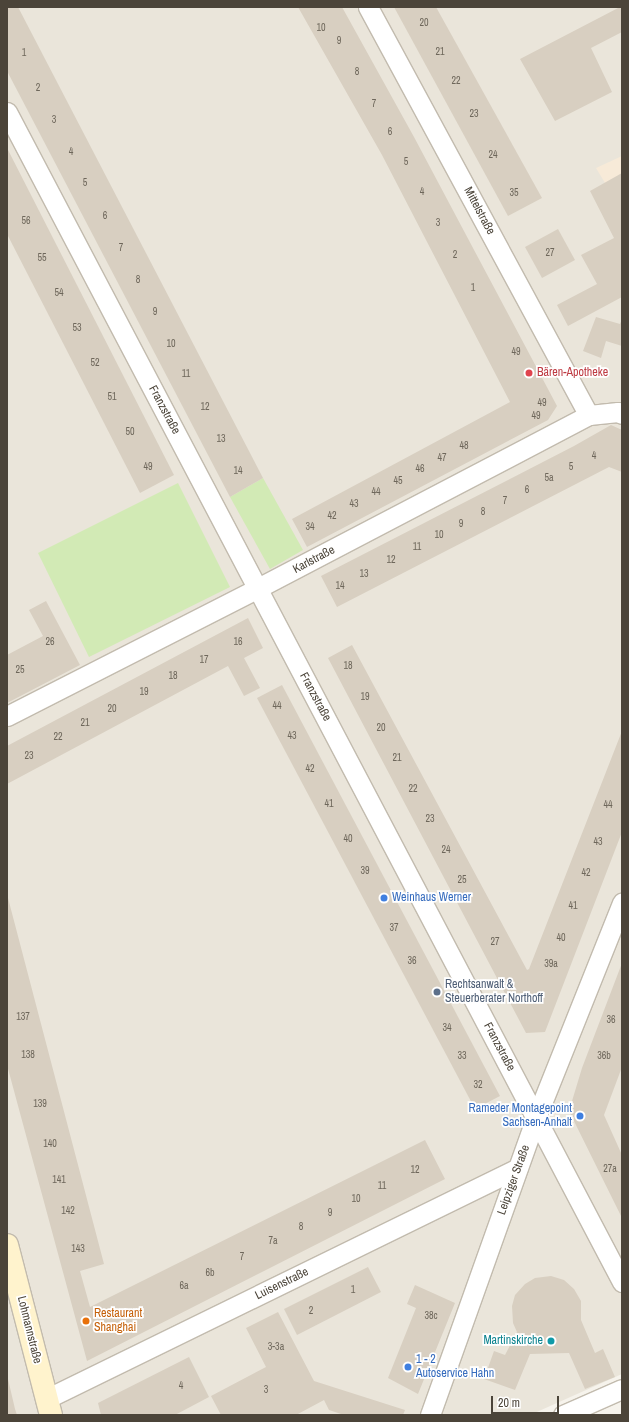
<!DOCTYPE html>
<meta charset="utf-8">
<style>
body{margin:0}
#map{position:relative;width:629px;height:1422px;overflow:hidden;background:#f6f3ec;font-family:"Archivo Narrow",sans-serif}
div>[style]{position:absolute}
.residential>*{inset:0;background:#eae5da}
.commercial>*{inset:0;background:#f7ead8}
.green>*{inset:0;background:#d2eab5}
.building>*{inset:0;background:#d8cfc1}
.roads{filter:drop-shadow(1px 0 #c2bbae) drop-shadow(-1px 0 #c2bbae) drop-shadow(0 1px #c2bbae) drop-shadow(0 -1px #c2bbae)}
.street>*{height:19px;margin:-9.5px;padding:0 9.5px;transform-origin:9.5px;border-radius:9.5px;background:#fff}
.secondary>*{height:22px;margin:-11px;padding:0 11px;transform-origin:11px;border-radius:11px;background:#fff3cd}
.dots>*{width:11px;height:11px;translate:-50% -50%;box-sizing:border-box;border:2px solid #fff;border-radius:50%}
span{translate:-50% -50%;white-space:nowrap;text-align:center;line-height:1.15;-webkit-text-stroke:3.5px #fff;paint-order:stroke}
.number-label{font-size:10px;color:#6e675b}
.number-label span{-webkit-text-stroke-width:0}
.street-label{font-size:12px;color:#4b4439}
.health-label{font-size:12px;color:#be3a42}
.left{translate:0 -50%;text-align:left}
.shop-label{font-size:12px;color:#366cbe}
.right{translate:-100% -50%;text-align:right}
.service-label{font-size:12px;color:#4e5e75}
.food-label{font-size:12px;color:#c56008}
.culture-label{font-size:12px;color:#0d838f}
.frame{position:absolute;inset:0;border:8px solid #4b4439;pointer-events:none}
.scale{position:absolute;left:491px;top:1396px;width:68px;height:18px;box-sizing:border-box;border:2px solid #4b4439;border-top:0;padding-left:5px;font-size:12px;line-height:14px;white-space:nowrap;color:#4b4439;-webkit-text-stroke:3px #fff;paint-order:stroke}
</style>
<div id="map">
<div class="residential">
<div style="clip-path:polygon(7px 7px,622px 7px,622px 1374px,530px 1415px,7px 1415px)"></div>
</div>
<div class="commercial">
<div style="clip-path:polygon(622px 156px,622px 211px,596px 168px)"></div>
</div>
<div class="green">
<div style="clip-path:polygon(263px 478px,303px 550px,270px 569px,230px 497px)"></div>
<div style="clip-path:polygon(178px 483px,230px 587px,89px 657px,38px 553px)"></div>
</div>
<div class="building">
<div style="clip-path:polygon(7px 7px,18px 7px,263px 478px,230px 497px,7px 71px)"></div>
<div style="clip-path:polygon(298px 7px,342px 7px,414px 137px,557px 406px,548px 420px,307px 547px,292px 519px,510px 402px,382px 155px)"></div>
<div style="clip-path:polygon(394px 7px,436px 7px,542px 198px,508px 216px)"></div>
<div style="clip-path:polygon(620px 7px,622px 7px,622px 32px,591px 48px,612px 92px,555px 121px,520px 59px)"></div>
<div style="clip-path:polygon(7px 148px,174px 475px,140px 493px,7px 234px)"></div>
<div style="clip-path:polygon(622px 173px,622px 297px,568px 326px,557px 305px,597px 284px,581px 255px,614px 238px,590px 191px)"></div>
<div style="clip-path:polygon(558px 229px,575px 260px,542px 278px,525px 247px)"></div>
<div style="clip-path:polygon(596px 317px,620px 324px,622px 319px,622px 346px,606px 341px,601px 358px,583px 351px)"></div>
<div style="clip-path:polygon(611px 425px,622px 430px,622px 472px,609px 467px,337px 607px,321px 576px,574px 446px)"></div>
<div style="clip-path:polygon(46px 601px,80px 665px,7px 703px,7px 655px,43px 636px,29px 610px)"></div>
<div style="clip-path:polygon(248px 618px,263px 648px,244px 658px,260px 688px,244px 696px,228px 666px,7px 784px,7px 746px)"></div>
<div style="clip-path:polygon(352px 645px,527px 970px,529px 969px,622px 731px,622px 832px,545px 1032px,526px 1033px,328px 658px)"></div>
<div style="clip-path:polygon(282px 685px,500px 1096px,475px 1109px,257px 698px)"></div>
<div style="clip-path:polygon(8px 898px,104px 1264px,80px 1271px,90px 1307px,425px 1140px,445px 1179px,87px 1361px,7px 1065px)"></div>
<div style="clip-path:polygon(622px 963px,622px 1067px,604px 1115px,622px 1155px,622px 1218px,569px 1111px,582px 1068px)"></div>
<div style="clip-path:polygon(368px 1267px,381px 1292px,297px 1335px,284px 1309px)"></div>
<div style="clip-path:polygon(551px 1276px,564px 1280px,574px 1289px,581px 1301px,581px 1320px,595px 1353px,603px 1349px,615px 1377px,585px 1389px,569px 1353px,530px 1354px,515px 1390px,484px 1379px,494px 1351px,505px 1355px,517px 1332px,513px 1323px,512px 1306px,515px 1295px,525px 1284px,535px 1278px)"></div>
<div style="clip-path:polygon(415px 1285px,455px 1303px,418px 1394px,388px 1378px,416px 1308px,407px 1304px)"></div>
<div style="clip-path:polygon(278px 1312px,314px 1381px,405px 1410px,403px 1415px,344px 1415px,329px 1410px,324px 1400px,296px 1415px,221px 1415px,211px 1396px,266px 1367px,246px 1328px)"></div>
<div style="clip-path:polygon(189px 1357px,209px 1397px,175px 1415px,101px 1415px,98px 1403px)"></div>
<div style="clip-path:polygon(8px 1379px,15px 1409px,17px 1415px,7px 1415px)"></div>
</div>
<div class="roads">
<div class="street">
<div style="left:368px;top:7px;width:464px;rotate:61.6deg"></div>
<div style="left:7px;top:112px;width:1322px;rotate:62.27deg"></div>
<div style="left:7px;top:716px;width:282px;rotate:-27deg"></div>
<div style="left:258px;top:588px;width:373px;rotate:-27.6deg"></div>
<div style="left:589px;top:415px;width:29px;rotate:-6deg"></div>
<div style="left:618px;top:412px;width:4px;rotate:27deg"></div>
<div style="left:46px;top:1399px;width:525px;rotate:-26.08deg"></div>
<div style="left:430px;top:1415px;width:315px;rotate:-70.4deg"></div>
<div style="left:536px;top:1118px;width:232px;rotate:-68.2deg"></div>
<div style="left:563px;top:1415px;width:64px;rotate:-23.8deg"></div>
</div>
<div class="secondary">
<div style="left:7px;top:1245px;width:176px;rotate:75.5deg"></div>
</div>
</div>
<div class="dots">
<div style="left:529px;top:373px;background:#e0444e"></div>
<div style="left:384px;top:898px;background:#3f7fe0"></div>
<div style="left:437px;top:992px;background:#5c6f8a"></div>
<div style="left:580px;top:1116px;background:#3f7fe0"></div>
<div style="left:86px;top:1321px;background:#e8710a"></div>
<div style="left:551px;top:1341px;background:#0f9aa8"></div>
<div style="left:408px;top:1367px;background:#3f7fe0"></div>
</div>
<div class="number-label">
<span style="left:424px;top:23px">20</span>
<span style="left:321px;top:28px">10</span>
<span style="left:339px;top:41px">9</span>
<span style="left:440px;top:52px">21</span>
<span style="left:24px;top:53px">1</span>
<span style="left:357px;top:72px">8</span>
<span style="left:456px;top:81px">22</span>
<span style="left:38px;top:88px">2</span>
<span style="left:374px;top:104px">7</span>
<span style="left:474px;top:114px">23</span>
<span style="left:54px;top:120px">3</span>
<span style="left:390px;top:132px">6</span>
<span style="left:71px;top:152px">4</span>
<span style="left:493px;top:155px">24</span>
<span style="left:406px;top:162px">5</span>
<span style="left:85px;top:183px">5</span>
<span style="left:422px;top:192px">4</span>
<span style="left:514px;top:193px">35</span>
<span style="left:105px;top:216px">6</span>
<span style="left:26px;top:221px">56</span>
<span style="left:438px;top:223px">3</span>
<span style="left:121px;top:248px">7</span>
<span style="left:550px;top:253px">27</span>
<span style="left:455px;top:255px">2</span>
<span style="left:42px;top:258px">55</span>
<span style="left:138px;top:280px">8</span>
<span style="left:473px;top:288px">1</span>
<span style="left:59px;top:293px">54</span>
<span style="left:155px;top:312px">9</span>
<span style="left:77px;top:328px">53</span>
<span style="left:171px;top:344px">10</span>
<span style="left:516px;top:352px">49</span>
<span style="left:95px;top:363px">52</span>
<span style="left:186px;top:374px">11</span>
<span style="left:112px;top:397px">51</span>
<span style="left:542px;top:403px">49</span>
<span style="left:205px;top:407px">12</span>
<span style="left:536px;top:416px">49</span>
<span style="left:130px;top:432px">50</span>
<span style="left:221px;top:439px">13</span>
<span style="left:464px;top:446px">48</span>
<span style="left:594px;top:456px">4</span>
<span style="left:442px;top:458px">47</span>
<span style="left:148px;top:467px">49</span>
<span style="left:571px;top:467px">5</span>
<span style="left:420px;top:469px">46</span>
<span style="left:238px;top:471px">14</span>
<span style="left:549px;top:478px">5a</span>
<span style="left:398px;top:481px">45</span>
<span style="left:527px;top:490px">6</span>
<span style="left:376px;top:492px">44</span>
<span style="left:505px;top:501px">7</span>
<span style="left:354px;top:504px">43</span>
<span style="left:483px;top:512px">8</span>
<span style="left:332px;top:516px">42</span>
<span style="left:461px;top:524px">9</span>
<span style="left:310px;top:527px">34</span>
<span style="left:439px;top:535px">10</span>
<span style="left:417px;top:547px">11</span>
<span style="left:391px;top:560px">12</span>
<span style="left:364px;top:574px">13</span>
<span style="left:340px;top:586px">14</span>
<span style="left:50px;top:642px">26</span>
<span style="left:238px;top:642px">16</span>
<span style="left:204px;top:660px">17</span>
<span style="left:348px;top:666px">18</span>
<span style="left:20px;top:670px">25</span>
<span style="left:173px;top:676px">18</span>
<span style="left:144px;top:692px">19</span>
<span style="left:365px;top:697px">19</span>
<span style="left:277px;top:706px">44</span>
<span style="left:112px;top:709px">20</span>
<span style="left:85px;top:723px">21</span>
<span style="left:381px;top:728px">20</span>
<span style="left:292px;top:736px">43</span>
<span style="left:58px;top:737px">22</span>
<span style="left:29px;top:756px">23</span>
<span style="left:397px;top:758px">21</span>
<span style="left:310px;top:769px">42</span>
<span style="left:413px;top:789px">22</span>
<span style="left:329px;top:804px">41</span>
<span style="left:608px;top:805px">44</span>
<span style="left:430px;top:819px">23</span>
<span style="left:348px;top:839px">40</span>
<span style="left:598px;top:842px">43</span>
<span style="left:446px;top:850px">24</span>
<span style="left:365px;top:871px">39</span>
<span style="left:586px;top:873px">42</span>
<span style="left:462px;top:880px">25</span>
<span style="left:573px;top:906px">41</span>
<span style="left:394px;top:928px">37</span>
<span style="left:561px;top:938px">40</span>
<span style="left:495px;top:942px">27</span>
<span style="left:412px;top:961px">36</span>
<span style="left:551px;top:964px">39a</span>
<span style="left:23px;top:1017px">137</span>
<span style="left:611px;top:1020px">36</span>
<span style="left:447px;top:1028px">34</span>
<span style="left:28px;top:1055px">138</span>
<span style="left:462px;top:1056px">33</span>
<span style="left:604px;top:1056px">36b</span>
<span style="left:478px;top:1085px">32</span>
<span style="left:40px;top:1104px">139</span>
<span style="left:50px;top:1144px">140</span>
<span style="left:610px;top:1169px">27a</span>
<span style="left:415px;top:1170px">12</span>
<span style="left:59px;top:1180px">141</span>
<span style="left:382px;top:1186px">11</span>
<span style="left:356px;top:1199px">10</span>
<span style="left:68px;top:1211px">142</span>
<span style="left:330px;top:1213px">9</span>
<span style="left:301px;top:1227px">8</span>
<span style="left:273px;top:1241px">7a</span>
<span style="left:78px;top:1249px">143</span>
<span style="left:242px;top:1257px">7</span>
<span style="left:210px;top:1273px">6b</span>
<span style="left:184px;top:1286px">6a</span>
<span style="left:353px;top:1290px">1</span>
<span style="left:311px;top:1311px">2</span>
<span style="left:431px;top:1316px">38c</span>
<span style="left:276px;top:1347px">3-3a</span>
<span style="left:181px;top:1386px">4</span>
<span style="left:266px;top:1390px">3</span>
</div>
<div class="street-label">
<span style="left:479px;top:211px;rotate:62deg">Mittelstraße</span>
<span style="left:164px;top:410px;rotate:62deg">Franzstraße</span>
<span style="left:314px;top:560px;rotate:-28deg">Karlstraße</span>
<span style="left:315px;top:697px;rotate:62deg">Franzstraße</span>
<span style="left:499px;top:1047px;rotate:62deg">Franzstraße</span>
<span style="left:514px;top:1180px;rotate:-70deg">Leipziger Straße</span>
<span style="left:282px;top:1284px;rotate:-26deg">Luisenstraße</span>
<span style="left:29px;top:1330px;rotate:76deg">Lohmannstraße</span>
</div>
<div class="health-label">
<span class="left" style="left:537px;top:373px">Bären-Apotheke</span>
</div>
<div class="shop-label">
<span class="left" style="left:392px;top:898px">Weinhaus Werner</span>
<span class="right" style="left:572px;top:1116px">Rameder Montagepoint<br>Sachsen-Anhalt</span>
<span class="left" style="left:416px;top:1367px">1 - 2<br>Autoservice Hahn</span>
</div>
<div class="service-label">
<span class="left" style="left:445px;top:992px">Rechtsanwalt &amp;<br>Steuerberater Northoff</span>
</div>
<div class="food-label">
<span class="left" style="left:94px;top:1321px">Restaurant<br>Shanghai</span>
</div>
<div class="culture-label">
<span class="right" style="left:543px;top:1341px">Martinskirche</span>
</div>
<div class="frame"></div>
<div class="scale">20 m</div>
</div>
